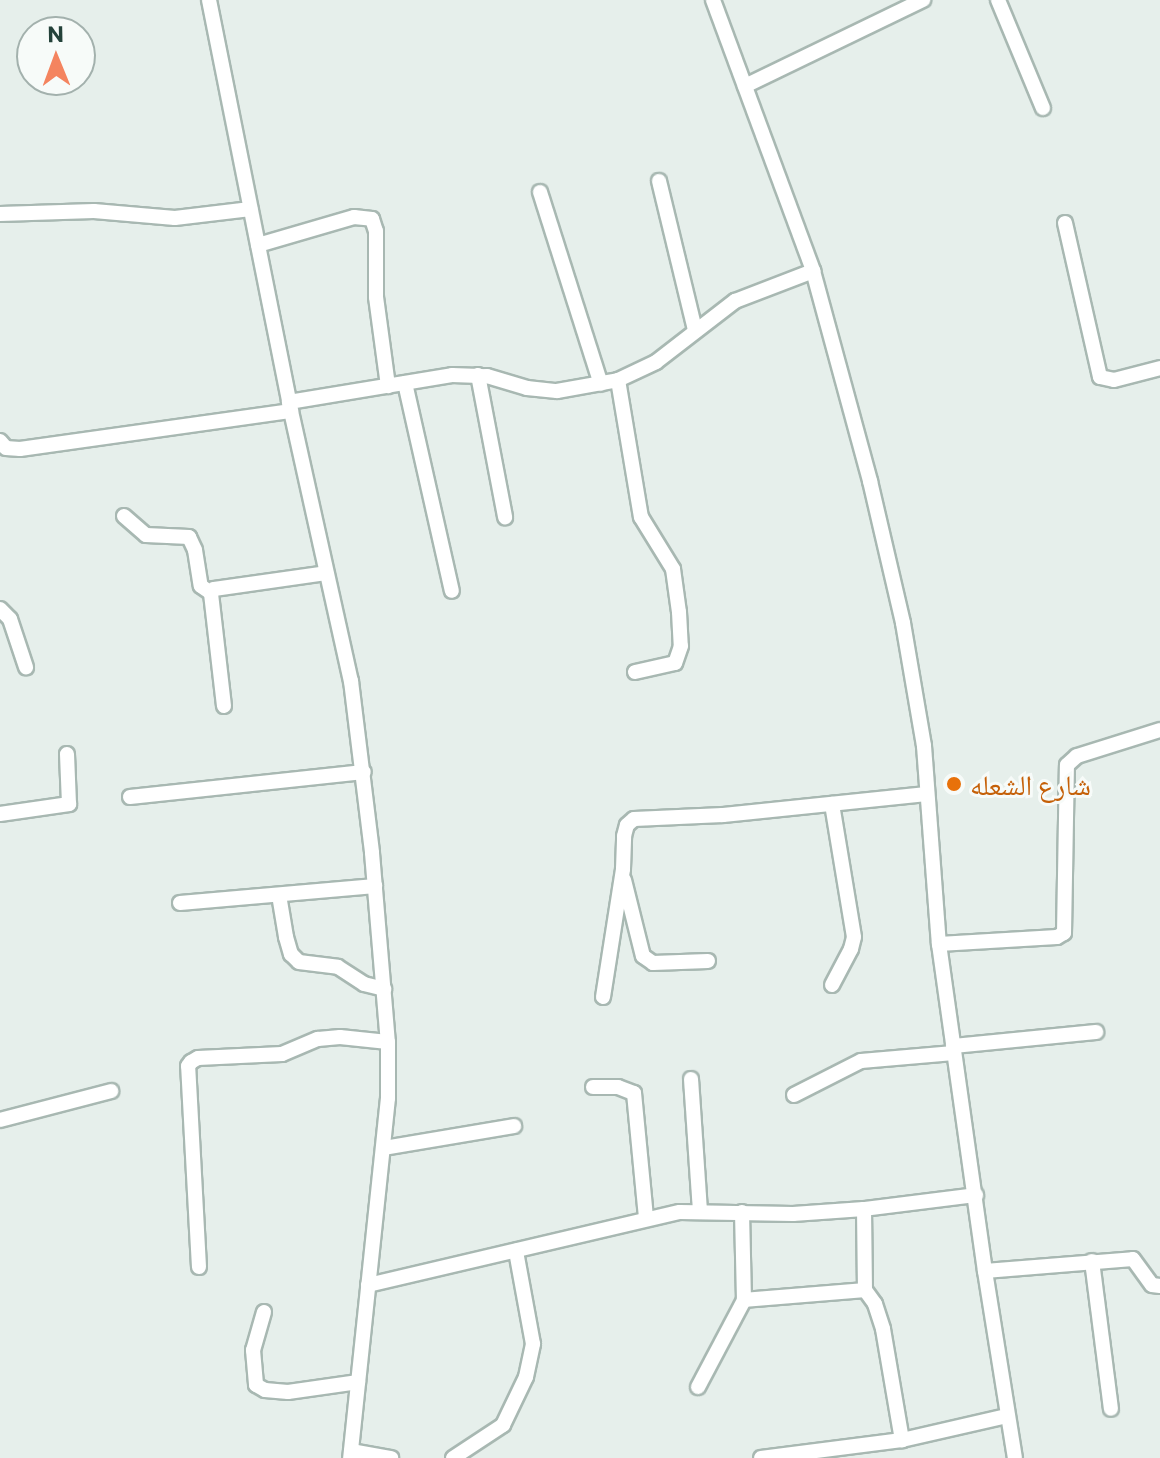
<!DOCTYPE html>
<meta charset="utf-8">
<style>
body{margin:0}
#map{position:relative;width:1160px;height:1458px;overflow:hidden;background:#e6efeb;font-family:Commissioner,"Noto Naskh Arabic",sans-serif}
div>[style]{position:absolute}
.roads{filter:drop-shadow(2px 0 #a8b8b2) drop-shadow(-2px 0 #a8b8b2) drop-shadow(0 2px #a8b8b2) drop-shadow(0 -2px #a8b8b2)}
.street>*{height:14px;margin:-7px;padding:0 7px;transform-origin:7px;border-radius:7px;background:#fff}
.dots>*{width:22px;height:22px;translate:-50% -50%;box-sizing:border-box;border:4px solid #f7fbf9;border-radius:50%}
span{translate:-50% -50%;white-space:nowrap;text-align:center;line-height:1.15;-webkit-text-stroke:6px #f7fbf9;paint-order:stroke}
.food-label{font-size:28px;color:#c56008}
.left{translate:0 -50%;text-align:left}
.north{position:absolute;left:16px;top:16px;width:80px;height:80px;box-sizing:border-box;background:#f7fbf9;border:2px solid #a3b1ad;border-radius:50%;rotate:359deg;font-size:22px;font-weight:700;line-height:32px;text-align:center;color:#24423a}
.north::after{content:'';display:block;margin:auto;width:28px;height:36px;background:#f4845f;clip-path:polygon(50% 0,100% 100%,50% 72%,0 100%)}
</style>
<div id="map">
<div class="roads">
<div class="street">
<div style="left:209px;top:0;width:410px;rotate:78.7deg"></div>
<div style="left:289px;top:402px;width:286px;rotate:77.5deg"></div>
<div style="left:351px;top:681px;width:173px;rotate:83deg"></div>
<div style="left:372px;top:853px;width:190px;rotate:85.2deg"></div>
<div style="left:388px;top:1042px;width:56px;rotate:90deg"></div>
<div style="left:388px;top:1098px;width:362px;rotate:96deg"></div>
<div style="left:713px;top:0;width:289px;rotate:69.7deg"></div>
<div style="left:813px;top:271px;width:218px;rotate:74.8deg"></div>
<div style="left:870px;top:481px;width:146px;rotate:76.9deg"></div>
<div style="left:903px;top:623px;width:125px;rotate:80.3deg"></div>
<div style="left:924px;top:746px;width:199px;rotate:85.7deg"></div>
<div style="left:939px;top:944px;width:330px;rotate:82deg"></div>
<div style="left:985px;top:1271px;width:189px;rotate:80.9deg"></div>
<div style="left:998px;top:0;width:117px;rotate:67.4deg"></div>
<div style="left:745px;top:86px;width:198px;rotate:-25.8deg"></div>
<div style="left:659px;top:181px;width:153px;rotate:76.4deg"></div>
<div style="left:540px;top:192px;width:201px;rotate:72.4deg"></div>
<div style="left:0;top:214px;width:94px;rotate:-1.8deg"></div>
<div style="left:94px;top:211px;width:81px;rotate:4.9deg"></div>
<div style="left:175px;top:218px;width:76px;rotate:-6.8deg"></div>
<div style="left:1065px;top:223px;width:158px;rotate:77.2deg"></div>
<div style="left:1100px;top:377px;width:14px;rotate:12deg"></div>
<div style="left:1114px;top:380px;width:48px;rotate:-14.6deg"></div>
<div style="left:258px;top:245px;width:100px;rotate:-16.3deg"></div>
<div style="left:354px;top:217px;width:18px;rotate:6deg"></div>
<div style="left:372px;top:219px;width:13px;rotate:72deg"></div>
<div style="left:376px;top:231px;width:66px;rotate:90deg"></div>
<div style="left:376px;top:297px;width:90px;rotate:82.3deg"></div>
<div style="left:478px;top:375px;width:145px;rotate:79.2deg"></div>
<div style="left:618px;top:380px;width:139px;rotate:80.5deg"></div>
<div style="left:641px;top:517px;width:61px;rotate:58.4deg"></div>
<div style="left:673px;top:569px;width:43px;rotate:82.1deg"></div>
<div style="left:679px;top:612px;width:34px;rotate:87deg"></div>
<div style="left:681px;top:646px;width:18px;rotate:109deg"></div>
<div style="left:675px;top:663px;width:41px;rotate:167.3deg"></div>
<div style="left:405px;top:383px;width:213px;rotate:77.3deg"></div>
<div style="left:289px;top:402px;width:165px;rotate:-9.4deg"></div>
<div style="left:452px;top:375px;width:35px;rotate:2deg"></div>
<div style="left:487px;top:376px;width:42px;rotate:16.7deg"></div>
<div style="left:527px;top:388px;width:30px;rotate:6deg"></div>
<div style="left:557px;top:391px;width:62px;rotate:-10.2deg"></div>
<div style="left:618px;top:380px;width:42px;rotate:-25.3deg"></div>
<div style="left:656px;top:362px;width:100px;rotate:-37.7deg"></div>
<div style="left:735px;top:301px;width:84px;rotate:-21deg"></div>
<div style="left:0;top:441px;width:9px;rotate:49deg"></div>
<div style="left:6px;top:448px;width:14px;rotate:4deg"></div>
<div style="left:20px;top:449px;width:274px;rotate:-8deg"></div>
<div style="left:124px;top:516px;width:29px;rotate:41deg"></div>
<div style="left:146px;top:535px;width:43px;rotate:2.7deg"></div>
<div style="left:189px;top:537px;width:14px;rotate:65deg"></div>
<div style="left:195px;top:550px;width:36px;rotate:81deg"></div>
<div style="left:201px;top:586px;width:12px;rotate:35deg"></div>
<div style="left:0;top:609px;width:14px;rotate:45deg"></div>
<div style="left:10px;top:619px;width:51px;rotate:71.6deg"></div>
<div style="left:224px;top:706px;width:114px;rotate:-96.6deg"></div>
<div style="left:211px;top:593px;width:5px;rotate:-53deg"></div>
<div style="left:214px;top:589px;width:113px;rotate:-8.1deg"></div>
<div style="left:130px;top:797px;width:235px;rotate:-6.1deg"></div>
<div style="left:0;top:814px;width:70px;rotate:-8.2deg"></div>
<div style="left:69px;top:804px;width:50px;rotate:-92.3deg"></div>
<div style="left:624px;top:880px;width:78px;rotate:76deg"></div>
<div style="left:643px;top:956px;width:12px;rotate:35deg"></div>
<div style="left:653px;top:963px;width:55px;rotate:-2.1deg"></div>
<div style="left:279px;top:895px;width:43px;rotate:80.5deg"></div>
<div style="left:286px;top:937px;width:18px;rotate:74deg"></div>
<div style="left:291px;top:954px;width:11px;rotate:45deg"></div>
<div style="left:299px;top:962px;width:39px;rotate:7deg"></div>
<div style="left:338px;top:967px;width:31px;rotate:33deg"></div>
<div style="left:364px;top:984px;width:21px;rotate:14deg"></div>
<div style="left:180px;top:903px;width:196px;rotate:-5deg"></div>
<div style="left:939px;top:944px;width:118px;rotate:-3.4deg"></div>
<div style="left:1057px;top:937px;width:8px;rotate:-30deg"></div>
<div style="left:1064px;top:933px;width:168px;rotate:-89deg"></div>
<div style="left:1067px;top:765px;width:13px;rotate:-42deg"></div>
<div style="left:1077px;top:756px;width:87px;rotate:-17.4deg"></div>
<div style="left:832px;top:985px;width:41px;rotate:-62.2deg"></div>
<div style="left:851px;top:949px;width:12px;rotate:-76deg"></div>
<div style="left:854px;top:937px;width:135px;rotate:-99.4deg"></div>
<div style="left:603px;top:997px;width:130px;rotate:-81.1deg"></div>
<div style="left:623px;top:869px;width:33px;rotate:-88deg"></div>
<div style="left:624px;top:836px;width:11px;rotate:-75deg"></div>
<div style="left:627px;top:825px;width:9px;rotate:-41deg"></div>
<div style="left:634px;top:819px;width:89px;rotate:-2.6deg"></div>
<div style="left:723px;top:815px;width:205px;rotate:-5.9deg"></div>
<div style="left:953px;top:1046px;width:144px;rotate:-5.6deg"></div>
<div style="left:691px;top:1079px;width:133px;rotate:86.1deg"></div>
<div style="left:593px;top:1087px;width:25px"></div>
<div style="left:618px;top:1087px;width:17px;rotate:21deg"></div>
<div style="left:634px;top:1093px;width:126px;rotate:84.5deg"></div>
<div style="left:794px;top:1095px;width:75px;rotate:-26.9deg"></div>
<div style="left:861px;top:1061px;width:93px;rotate:-4.9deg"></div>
<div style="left:0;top:1120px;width:115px;rotate:-14.6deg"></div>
<div style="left:384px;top:1148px;width:132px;rotate:-9.6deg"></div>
<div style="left:864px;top:1209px;width:81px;rotate:89.3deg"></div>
<div style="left:865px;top:1290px;width:17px;rotate:54deg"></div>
<div style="left:875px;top:1304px;width:26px;rotate:72deg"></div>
<div style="left:883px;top:1329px;width:113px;rotate:80.3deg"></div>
<div style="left:742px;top:1212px;width:88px;rotate:88.7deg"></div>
<div style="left:1092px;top:1261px;width:149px;rotate:82.7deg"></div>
<div style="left:199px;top:1267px;width:201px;rotate:-93.1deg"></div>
<div style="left:188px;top:1066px;width:5px;rotate:-53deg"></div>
<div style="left:191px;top:1062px;width:8px;rotate:-30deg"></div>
<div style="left:198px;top:1058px;width:84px;rotate:-2.7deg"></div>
<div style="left:282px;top:1054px;width:39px;rotate:-23deg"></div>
<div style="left:318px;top:1039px;width:22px;rotate:-5deg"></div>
<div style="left:340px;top:1037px;width:48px;rotate:5.9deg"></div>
<div style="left:985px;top:1271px;width:148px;rotate:-4.6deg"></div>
<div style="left:1133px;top:1259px;width:32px;rotate:54deg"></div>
<div style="left:1152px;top:1285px;width:8px;rotate:7deg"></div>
<div style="left:368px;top:1285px;width:320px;rotate:-13.2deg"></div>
<div style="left:680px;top:1212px;width:113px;rotate:1deg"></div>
<div style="left:793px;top:1214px;width:71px;rotate:-4deg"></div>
<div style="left:864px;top:1209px;width:113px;rotate:-7.1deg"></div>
<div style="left:264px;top:1312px;width:40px;rotate:106deg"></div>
<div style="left:253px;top:1350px;width:35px;rotate:85deg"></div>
<div style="left:256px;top:1385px;width:10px;rotate:29deg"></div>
<div style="left:265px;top:1390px;width:23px;rotate:5deg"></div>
<div style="left:288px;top:1392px;width:71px;rotate:-8.1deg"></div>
<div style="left:698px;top:1387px;width:98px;rotate:-62.1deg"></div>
<div style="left:744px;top:1300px;width:121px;rotate:-4.7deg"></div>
<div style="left:351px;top:1451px;width:41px;rotate:9.9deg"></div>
<div style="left:453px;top:1458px;width:60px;rotate:-33.4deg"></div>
<div style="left:503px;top:1425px;width:53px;rotate:-64.4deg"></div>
<div style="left:526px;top:1377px;width:34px;rotate:-78deg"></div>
<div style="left:533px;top:1344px;width:95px;rotate:-100.4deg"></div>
<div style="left:761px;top:1458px;width:142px;rotate:-7.3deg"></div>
<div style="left:902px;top:1440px;width:108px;rotate:-12.9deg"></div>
</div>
</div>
<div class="dots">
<div style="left:954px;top:784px;background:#e8710a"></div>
</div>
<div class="food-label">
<span class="left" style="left:970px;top:784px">شارع الشعله</span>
</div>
<div class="north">N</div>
</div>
